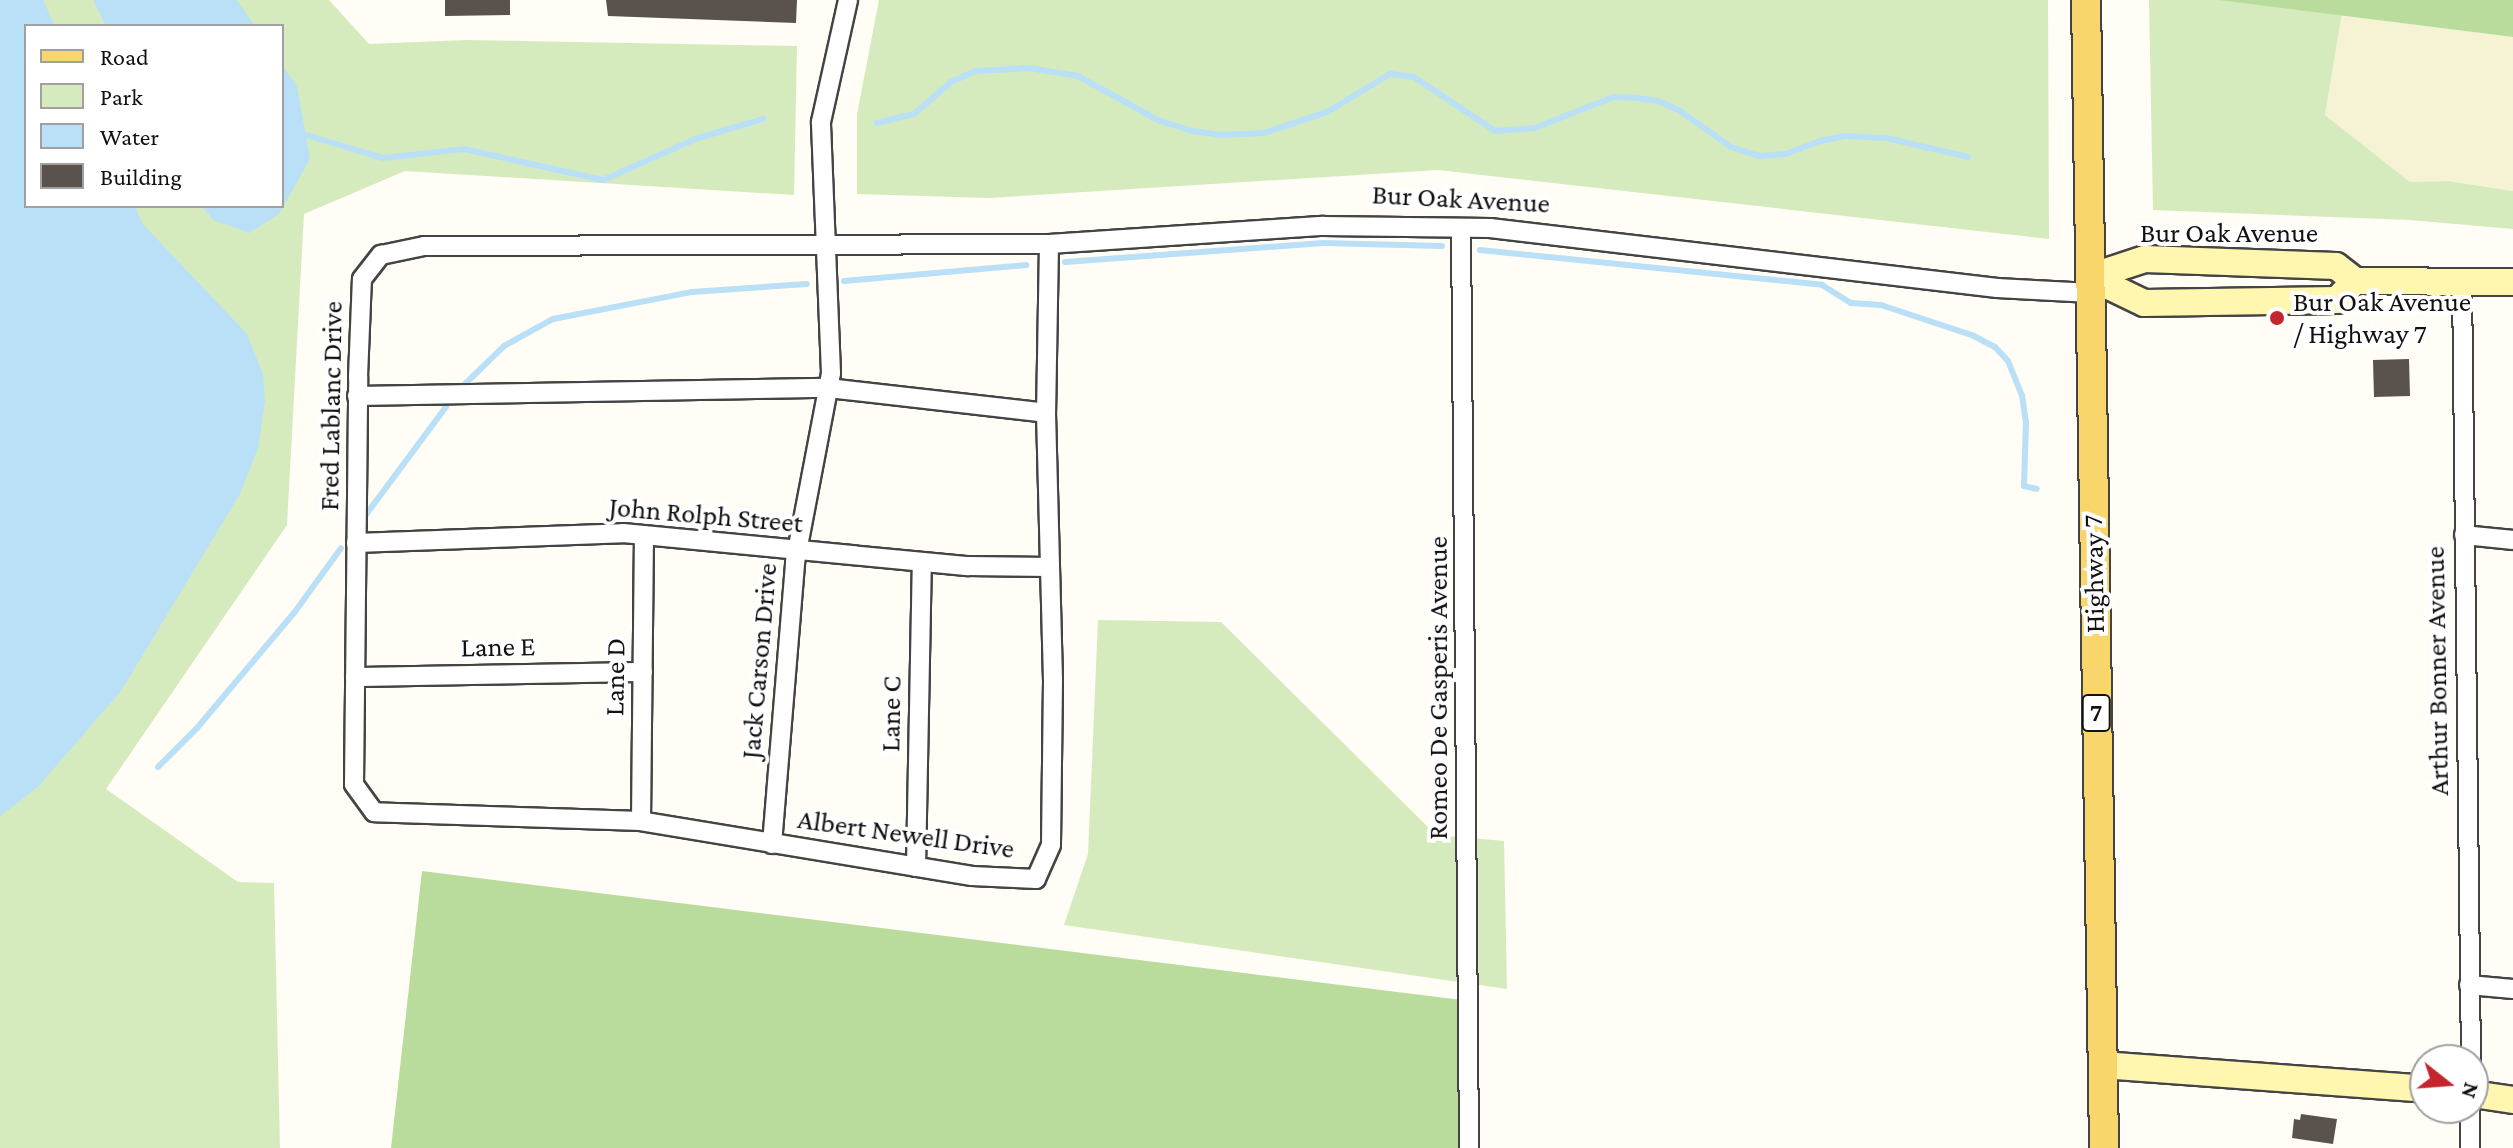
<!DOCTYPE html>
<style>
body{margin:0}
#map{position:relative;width:2513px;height:1148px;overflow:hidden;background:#fffdf5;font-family:"Crimson Pro",serif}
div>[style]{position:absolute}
.farmland>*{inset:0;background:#f6f3d4}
.green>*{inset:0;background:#d5ebbd}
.forest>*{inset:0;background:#b9dc9c}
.water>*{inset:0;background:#b9e0f7}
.stream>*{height:6px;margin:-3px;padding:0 3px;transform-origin:3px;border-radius:3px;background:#b9e0f7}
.building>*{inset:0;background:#5a524d}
.roads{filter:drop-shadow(2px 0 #444) drop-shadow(-2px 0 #444) drop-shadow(0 2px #444) drop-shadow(0 -2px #444)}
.street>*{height:18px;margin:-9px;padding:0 9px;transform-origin:9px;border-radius:9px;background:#fff}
.secondary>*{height:26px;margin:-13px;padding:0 13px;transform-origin:13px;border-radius:13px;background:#fff6b0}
.primary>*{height:28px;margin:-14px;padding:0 14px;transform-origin:14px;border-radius:14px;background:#f9d66b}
.dots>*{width:22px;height:22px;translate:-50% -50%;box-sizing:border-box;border:4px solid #fff;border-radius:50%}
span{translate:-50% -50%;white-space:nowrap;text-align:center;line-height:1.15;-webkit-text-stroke:8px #fff;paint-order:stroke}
.shield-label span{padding:2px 6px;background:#fff;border:2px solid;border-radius:6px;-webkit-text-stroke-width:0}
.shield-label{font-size:26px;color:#111;font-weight:700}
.street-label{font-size:28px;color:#111}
.poi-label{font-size:28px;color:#111}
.left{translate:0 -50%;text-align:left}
.legend{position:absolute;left:24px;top:24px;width:260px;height:184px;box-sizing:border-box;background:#fff;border:2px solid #a0a0a0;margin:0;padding:10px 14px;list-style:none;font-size:24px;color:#111}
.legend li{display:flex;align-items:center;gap:16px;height:40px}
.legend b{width:40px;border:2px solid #a0a0a0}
.north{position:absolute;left:2409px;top:1044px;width:80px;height:80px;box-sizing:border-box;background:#fff;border:2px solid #a0a0a0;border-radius:50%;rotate:107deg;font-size:22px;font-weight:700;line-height:32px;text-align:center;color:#111}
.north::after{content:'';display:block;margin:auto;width:28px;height:36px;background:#c4262e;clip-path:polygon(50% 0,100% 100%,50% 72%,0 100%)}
</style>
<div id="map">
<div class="farmland">
<div style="clip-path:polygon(2341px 15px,2513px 37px,2513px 191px,2448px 181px,2410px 182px,2325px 115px)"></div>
</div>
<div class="green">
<div style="clip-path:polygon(evenodd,0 0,329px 0,369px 44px,466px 40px,797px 46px,794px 195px,405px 171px,304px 214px,287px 525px,106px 789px,238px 882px,274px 883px,280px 1148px,0 1148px,0 0,26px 26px,282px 26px,282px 206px,26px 206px,26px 26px)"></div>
<div style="clip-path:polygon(879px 0,2048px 0,2049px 239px,1438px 170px,989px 198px,857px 194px,857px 114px)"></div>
<div style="clip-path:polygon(2149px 0,2344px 0,2325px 115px,2410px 182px,2448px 181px,2513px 191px,2513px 229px,2410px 220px,2153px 210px)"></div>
<div style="clip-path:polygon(1098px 620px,1221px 622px,1436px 835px,1504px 841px,1507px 989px,1064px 925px,1088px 854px)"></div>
</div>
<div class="forest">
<div style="clip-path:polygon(2219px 0,2513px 0,2513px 37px)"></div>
<div style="clip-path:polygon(422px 871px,1478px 1002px,1479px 1148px,391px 1148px)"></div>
</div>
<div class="water">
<div style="clip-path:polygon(0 0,43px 0,55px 26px,26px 26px,26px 206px,135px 206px,142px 223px,247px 334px,263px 374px,265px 401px,258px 448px,240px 494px,121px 691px,37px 788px,0 816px)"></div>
<div style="clip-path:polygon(93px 0,237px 0,255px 26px,106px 26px)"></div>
<div style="clip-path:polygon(282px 65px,297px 86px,310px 159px,279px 214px,249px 233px,213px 220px,202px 206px,282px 206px)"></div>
</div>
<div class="stream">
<div style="left:877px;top:123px;width:38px;rotate:-14deg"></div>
<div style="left:914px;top:114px;width:49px;rotate:-40.9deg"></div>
<div style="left:951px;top:82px;width:27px;rotate:-24deg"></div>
<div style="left:976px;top:71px;width:53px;rotate:-3.2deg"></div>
<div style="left:1029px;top:68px;width:50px;rotate:9.3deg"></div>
<div style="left:1078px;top:76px;width:94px;rotate:28.8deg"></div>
<div style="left:1160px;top:121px;width:34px;rotate:17deg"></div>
<div style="left:1193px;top:131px;width:29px;rotate:8deg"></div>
<div style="left:1222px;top:135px;width:42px;rotate:-2.7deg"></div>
<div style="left:1264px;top:133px;width:66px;rotate:-18.4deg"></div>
<div style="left:1327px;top:112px;width:74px;rotate:-31.1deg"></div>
<div style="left:1390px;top:74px;width:24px;rotate:7deg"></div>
<div style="left:1414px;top:77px;width:97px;rotate:33.7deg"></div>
<div style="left:1495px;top:131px;width:40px;rotate:-4.3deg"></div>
<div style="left:1535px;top:128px;width:84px;rotate:-21.7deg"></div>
<div style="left:1613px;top:97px;width:24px;rotate:2deg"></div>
<div style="left:1637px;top:98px;width:22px;rotate:8deg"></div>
<div style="left:1659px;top:101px;width:23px;rotate:25deg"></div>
<div style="left:1680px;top:111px;width:62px;rotate:35.2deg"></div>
<div style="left:1731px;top:147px;width:29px;rotate:18deg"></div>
<div style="left:1759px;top:156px;width:27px;rotate:-4deg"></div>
<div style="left:1786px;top:154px;width:36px;rotate:-21deg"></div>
<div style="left:1820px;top:141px;width:26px;rotate:-11deg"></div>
<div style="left:1846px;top:136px;width:40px;rotate:2.9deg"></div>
<div style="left:1886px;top:138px;width:84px;rotate:13deg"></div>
<div style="left:306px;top:135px;width:80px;rotate:16.6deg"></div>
<div style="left:383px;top:158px;width:81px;rotate:-6.3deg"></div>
<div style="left:464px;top:149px;width:142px;rotate:12.6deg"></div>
<div style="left:603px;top:180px;width:104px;rotate:-23.9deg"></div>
<div style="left:698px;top:138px;width:68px;rotate:-16.3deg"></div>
<div style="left:1480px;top:250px;width:344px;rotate:5.8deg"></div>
<div style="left:1822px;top:285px;width:34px;rotate:32deg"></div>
<div style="left:1851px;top:303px;width:30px;rotate:4deg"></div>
<div style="left:1881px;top:305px;width:98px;rotate:18.4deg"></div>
<div style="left:1974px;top:336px;width:24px;rotate:28deg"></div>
<div style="left:1995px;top:347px;width:19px;rotate:47deg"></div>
<div style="left:2008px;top:361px;width:37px;rotate:68deg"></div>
<div style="left:2022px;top:395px;width:27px;rotate:82deg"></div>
<div style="left:2026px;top:422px;width:64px;rotate:91.8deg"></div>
<div style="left:2024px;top:486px;width:13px;rotate:13deg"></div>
<div style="left:1065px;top:262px;width:259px;rotate:-4.2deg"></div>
<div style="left:1323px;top:243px;width:119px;rotate:1.4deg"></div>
<div style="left:844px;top:281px;width:183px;rotate:-5deg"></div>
<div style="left:465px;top:384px;width:54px;rotate:-44.3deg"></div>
<div style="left:504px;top:346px;width:56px;rotate:-28.9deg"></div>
<div style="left:553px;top:319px;width:142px;rotate:-11deg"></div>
<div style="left:692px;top:292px;width:115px;rotate:-4deg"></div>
<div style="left:365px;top:516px;width:136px;rotate:-53.4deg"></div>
<div style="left:158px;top:767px;width:55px;rotate:-45deg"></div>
<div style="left:197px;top:728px;width:150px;rotate:-49.9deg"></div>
<div style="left:294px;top:613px;width:80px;rotate:-54.1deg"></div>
</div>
<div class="building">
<div style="clip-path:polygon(445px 0,510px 0,510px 15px,445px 16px)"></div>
<div style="clip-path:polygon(606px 0,797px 0,796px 23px,608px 16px)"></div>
<div style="clip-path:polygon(2409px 359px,2410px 396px,2374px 397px,2373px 360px)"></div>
<div style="clip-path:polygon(2301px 1114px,2337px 1119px,2333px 1144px,2292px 1138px,2294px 1119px,2300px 1120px)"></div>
</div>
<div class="roads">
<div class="street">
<div style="left:1461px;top:228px;width:920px;rotate:89.5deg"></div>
<div style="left:1049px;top:244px;width:169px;rotate:91deg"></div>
<div style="left:1046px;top:413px;width:268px;rotate:88.5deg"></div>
<div style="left:1053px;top:681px;width:164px;rotate:90.7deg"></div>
<div style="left:1051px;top:845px;width:37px;rotate:114deg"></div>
<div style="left:1036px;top:879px;width:64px;rotate:-177.3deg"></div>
<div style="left:972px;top:876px;width:336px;rotate:-170.6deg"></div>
<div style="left:641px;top:821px;width:267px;rotate:-178.1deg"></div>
<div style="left:374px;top:812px;width:34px;rotate:-126deg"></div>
<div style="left:354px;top:784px;width:407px;rotate:-89.4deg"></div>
<div style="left:358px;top:377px;width:98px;rotate:-87.7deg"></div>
<div style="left:362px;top:279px;width:31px;rotate:-52deg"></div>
<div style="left:381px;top:255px;width:44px;rotate:-11.8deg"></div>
<div style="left:424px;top:246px;width:625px;rotate:-0.18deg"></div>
<div style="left:1049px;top:244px;width:275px;rotate:-3.8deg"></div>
<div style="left:1323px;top:226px;width:167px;rotate:0.7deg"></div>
<div style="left:1490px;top:228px;width:511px;rotate:6.75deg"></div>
<div style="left:1997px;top:288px;width:94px;rotate:3deg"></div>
<div style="left:2462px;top:282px;width:778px;rotate:89.34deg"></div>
<div style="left:357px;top:396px;width:471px;rotate:-1deg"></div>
<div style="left:828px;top:388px;width:219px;rotate:6.5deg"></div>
<div style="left:2464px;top:535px;width:49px;rotate:5.8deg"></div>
<div style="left:356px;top:543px;width:267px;rotate:-2.1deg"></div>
<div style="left:623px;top:533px;width:347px;rotate:5.5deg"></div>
<div style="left:968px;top:566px;width:82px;rotate:0.7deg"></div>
<div style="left:355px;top:677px;width:288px;rotate:-1deg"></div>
<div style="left:641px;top:821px;width:286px;rotate:-89.4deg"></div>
<div style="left:772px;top:844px;width:283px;rotate:-85.3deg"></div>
<div style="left:795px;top:562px;width:192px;rotate:-79.2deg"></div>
<div style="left:831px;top:373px;width:251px;rotate:-92.3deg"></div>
<div style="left:821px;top:122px;width:125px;rotate:-77.5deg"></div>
<div style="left:916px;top:867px;width:305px;rotate:-88.9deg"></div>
<div style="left:2469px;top:985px;width:44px;rotate:5.2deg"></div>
<div style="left:2470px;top:1108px;width:40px;rotate:90deg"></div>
</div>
<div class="secondary">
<div style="left:2090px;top:277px;width:58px;rotate:-18.1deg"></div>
<div style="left:2145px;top:259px;width:191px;rotate:2.1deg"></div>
<div style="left:2336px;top:266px;width:24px;rotate:38deg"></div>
<div style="left:2355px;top:281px;width:158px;rotate:0.4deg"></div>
<div style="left:2090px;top:277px;width:60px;rotate:25.7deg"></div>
<div style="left:2144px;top:303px;width:193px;rotate:-0.9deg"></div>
<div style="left:2337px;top:300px;width:26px;rotate:-47deg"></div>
<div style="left:2102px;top:1065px;width:324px;rotate:4.2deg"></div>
<div style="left:2473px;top:1094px;width:40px;rotate:8.5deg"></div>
</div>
<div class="primary">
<div style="left:2086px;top:0;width:1148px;rotate:89.1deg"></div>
</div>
</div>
<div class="dots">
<div style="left:2277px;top:318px;background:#c4262e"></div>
</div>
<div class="shield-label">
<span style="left:2096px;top:713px">7</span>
</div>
<div class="street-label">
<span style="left:1461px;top:199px;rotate:3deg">Bur Oak Avenue</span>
<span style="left:2229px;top:233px">Bur Oak Avenue</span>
<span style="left:331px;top:406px;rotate:-89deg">Fred Lablanc Drive</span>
<span style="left:706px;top:515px;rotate:5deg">John Rolph Street</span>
<span style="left:2094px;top:574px;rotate:-91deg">Highway 7</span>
<span style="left:498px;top:647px;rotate:-1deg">Lane E</span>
<span style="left:759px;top:661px;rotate:-85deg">Jack Carson Drive</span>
<span style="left:2437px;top:671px;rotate:-91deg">Arthur Bonner Avenue</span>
<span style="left:615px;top:677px;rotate:-89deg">Lane D</span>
<span style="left:1438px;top:688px;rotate:-90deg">Romeo De Gasperis Avenue</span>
<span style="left:891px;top:714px;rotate:-89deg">Lane C</span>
<span style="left:906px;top:834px;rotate:8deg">Albert Newell Drive</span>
</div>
<div class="poi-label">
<span class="left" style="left:2293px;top:318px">Bur Oak Avenue<br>/ Highway 7</span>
</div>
<ul class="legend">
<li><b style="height:10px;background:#f9d66b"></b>Road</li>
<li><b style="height:22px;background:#d5ebbd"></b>Park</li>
<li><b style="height:22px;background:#b9e0f7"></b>Water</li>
<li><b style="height:22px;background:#5a524d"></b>Building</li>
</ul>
<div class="north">N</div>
</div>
